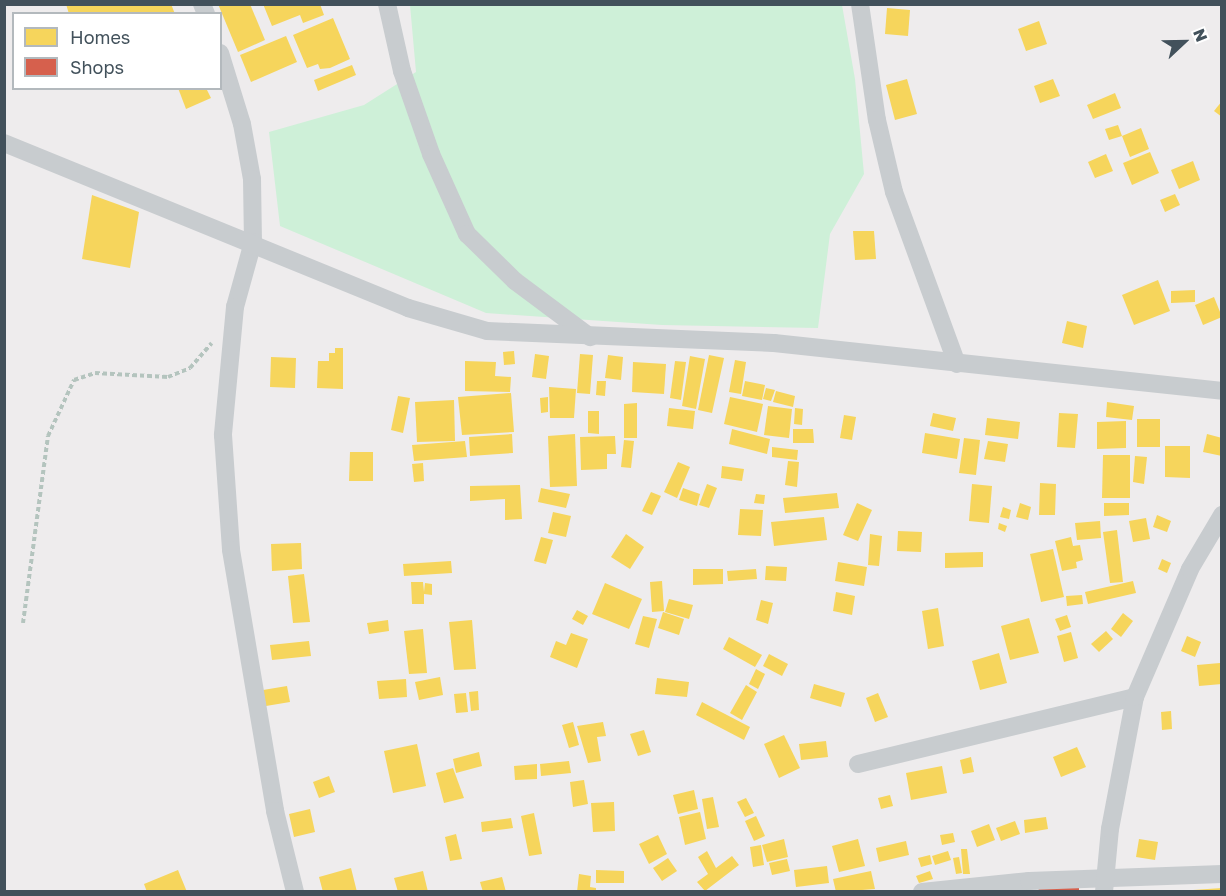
<!DOCTYPE html>
<style>
body{margin:0}
#map{position:relative;width:1226px;height:896px;overflow:hidden;background:#eeeced;font-family:"Golos Text",sans-serif}
div>[style]{position:absolute}
.green>*{inset:0;background:#cef0d8}
.homes>*{inset:0;background:#f6d55c}
.shops>*{inset:0;background:#d6604d}
.path>*{height:4px;margin-top:-2px;transform-origin:0;background:repeating-linear-gradient(90deg,#b4c4be 0 4.5px,transparent 0 7.5px)}
.street>*{height:18px;margin:-9px;padding:0 9px;transform-origin:9px;border-radius:9px;background:#c8cccf}
span{translate:-50% -50%;white-space:nowrap;text-align:center;line-height:1.15;-webkit-text-stroke:6px #fff;paint-order:stroke}
.frame{position:absolute;inset:0;border:6px solid #42515b;pointer-events:none}
.legend{position:absolute;left:12px;top:12px;width:210px;height:78px;box-sizing:border-box;background:#fff;border:2px solid #b3b9bd;margin:0;padding:8px 10px;list-style:none;font-size:18px;color:#42515b}
.legend li{display:flex;align-items:center;gap:12px;height:30px}
.legend b{width:30px;border:2px solid #b3b9bd}
.north{position:absolute;left:1154px;top:12px;width:60px;height:60px;-webkit-text-stroke:4px #fff;paint-order:stroke;rotate:68deg;font-size:16px;font-weight:700;line-height:24px;text-align:center;color:#42515b}
.north::after{content:'';display:block;margin:auto;width:21px;height:27px;background:#42515b;clip-path:polygon(50% 0,100% 100%,50% 72%,0 100%)}
</style>
<div id="map">
<div class="green">
<div style="clip-path:polygon(410px 5px,842px 5px,855px 79px,864px 174px,830px 234px,818px 328px,662px 325px,486px 313px,280px 226px,269px 132px,364px 105px,416px 72px)"></div>
</div>
<div class="homes">
<div style="clip-path:polygon(66px 4px,171px 4px,175px 14px,69px 14px)"></div>
<div style="clip-path:polygon(218px 4px,250px 4px,265px 40px,238px 52px)"></div>
<div style="clip-path:polygon(263px 4px,320px 4px,324px 15px,303px 23px,300px 15px,272px 26px)"></div>
<div style="clip-path:polygon(887px 8px,910px 10px,908px 36px,885px 34px)"></div>
<div style="clip-path:polygon(333px 18px,350px 59px,330px 68px,320px 69px,318px 64px,307px 68px,293px 35px)"></div>
<div style="clip-path:polygon(1039px 21px,1047px 44px,1026px 51px,1018px 29px)"></div>
<div style="clip-path:polygon(286px 36px,297px 62px,251px 82px,240px 55px)"></div>
<div style="clip-path:polygon(352px 65px,356px 75px,318px 91px,314px 80px)"></div>
<div style="clip-path:polygon(907px 79px,917px 114px,895px 120px,886px 85px)"></div>
<div style="clip-path:polygon(1053px 79px,1060px 96px,1040px 103px,1034px 86px)"></div>
<div style="clip-path:polygon(178px 88px,206px 88px,211px 98px,186px 109px)"></div>
<div style="clip-path:polygon(1115px 93px,1121px 108px,1093px 119px,1087px 105px)"></div>
<div style="clip-path:polygon(1222px 101px,1222px 117px,1214px 111px)"></div>
<div style="clip-path:polygon(1118px 125px,1122px 136px,1141px 128px,1149px 149px,1130px 157px,1122px 136px,1109px 140px,1105px 129px)"></div>
<div style="clip-path:polygon(1150px 152px,1159px 173px,1132px 185px,1123px 163px)"></div>
<div style="clip-path:polygon(1106px 154px,1113px 171px,1095px 178px,1088px 162px)"></div>
<div style="clip-path:polygon(1193px 161px,1200px 180px,1179px 189px,1171px 170px)"></div>
<div style="clip-path:polygon(1175px 194px,1180px 205px,1165px 212px,1160px 200px)"></div>
<div style="clip-path:polygon(92px 195px,139px 212px,130px 268px,82px 259px)"></div>
<div style="clip-path:polygon(853px 231px,874px 231px,876px 259px,855px 260px)"></div>
<div style="clip-path:polygon(1158px 280px,1170px 311px,1134px 325px,1122px 295px)"></div>
<div style="clip-path:polygon(1195px 290px,1195px 302px,1171px 303px,1171px 291px)"></div>
<div style="clip-path:polygon(1214px 297px,1222px 317px,1203px 325px,1195px 305px)"></div>
<div style="clip-path:polygon(1067px 321px,1087px 326px,1083px 348px,1062px 343px)"></div>
<div style="clip-path:polygon(335px 348px,343px 348px,343px 389px,317px 388px,318px 361px,329px 361px,329px 353px,335px 353px)"></div>
<div style="clip-path:polygon(514px 351px,515px 364px,504px 365px,503px 352px)"></div>
<div style="clip-path:polygon(535px 354px,549px 356px,546px 379px,532px 377px)"></div>
<div style="clip-path:polygon(580px 354px,593px 355px,590px 394px,577px 393px)"></div>
<div style="clip-path:polygon(608px 355px,623px 357px,621px 380px,605px 378px)"></div>
<div style="clip-path:polygon(709px 355px,724px 358px,712px 413px,698px 410px)"></div>
<div style="clip-path:polygon(690px 356px,705px 359px,696px 409px,682px 406px)"></div>
<div style="clip-path:polygon(271px 357px,296px 358px,295px 388px,270px 387px)"></div>
<div style="clip-path:polygon(735px 360px,746px 362px,741px 394px,729px 392px)"></div>
<div style="clip-path:polygon(465px 361px,496px 362px,495px 376px,511px 377px,510px 392px,465px 391px)"></div>
<div style="clip-path:polygon(675px 361px,686px 362px,681px 400px,670px 398px)"></div>
<div style="clip-path:polygon(633px 362px,666px 364px,664px 394px,632px 392px)"></div>
<div style="clip-path:polygon(597px 381px,606px 381px,605px 396px,596px 395px)"></div>
<div style="clip-path:polygon(745px 381px,765px 385px,762px 400px,742px 396px)"></div>
<div style="clip-path:polygon(549px 387px,576px 389px,574px 418px,550px 418px)"></div>
<div style="clip-path:polygon(766px 388px,775px 390px,771px 401px,763px 399px)"></div>
<div style="clip-path:polygon(776px 391px,795px 396px,793px 407px,773px 402px)"></div>
<div style="clip-path:polygon(511px 393px,514px 432px,462px 435px,458px 397px)"></div>
<div style="clip-path:polygon(398px 396px,410px 398px,403px 433px,391px 430px)"></div>
<div style="clip-path:polygon(548px 397px,548px 412px,541px 413px,540px 398px)"></div>
<div style="clip-path:polygon(730px 397px,763px 404px,757px 432px,724px 424px)"></div>
<div style="clip-path:polygon(454px 400px,455px 441px,417px 442px,415px 402px)"></div>
<div style="clip-path:polygon(1107px 402px,1134px 406px,1132px 420px,1106px 417px)"></div>
<div style="clip-path:polygon(637px 403px,637px 438px,624px 438px,624px 404px)"></div>
<div style="clip-path:polygon(768px 406px,792px 409px,789px 438px,764px 435px)"></div>
<div style="clip-path:polygon(669px 408px,695px 411px,693px 429px,667px 426px)"></div>
<div style="clip-path:polygon(795px 408px,803px 409px,802px 425px,794px 424px)"></div>
<div style="clip-path:polygon(588px 411px,599px 411px,599px 434px,588px 433px)"></div>
<div style="clip-path:polygon(933px 413px,956px 418px,953px 431px,930px 426px)"></div>
<div style="clip-path:polygon(1059px 413px,1078px 414px,1075px 448px,1057px 447px)"></div>
<div style="clip-path:polygon(844px 415px,856px 417px,852px 440px,840px 438px)"></div>
<div style="clip-path:polygon(987px 418px,1020px 422px,1018px 439px,985px 435px)"></div>
<div style="clip-path:polygon(1137px 419px,1160px 419px,1160px 447px,1137px 447px)"></div>
<div style="clip-path:polygon(1126px 421px,1126px 448px,1097px 449px,1097px 422px)"></div>
<div style="clip-path:polygon(732px 429px,770px 439px,767px 454px,729px 444px)"></div>
<div style="clip-path:polygon(793px 429px,813px 429px,814px 443px,793px 443px)"></div>
<div style="clip-path:polygon(925px 433px,960px 439px,957px 459px,922px 453px)"></div>
<div style="clip-path:polygon(512px 434px,513px 453px,470px 456px,469px 437px)"></div>
<div style="clip-path:polygon(575px 434px,577px 486px,550px 487px,548px 436px)"></div>
<div style="clip-path:polygon(1207px 434px,1222px 438px,1222px 456px,1203px 452px)"></div>
<div style="clip-path:polygon(615px 436px,616px 454px,607px 454px,607px 469px,581px 470px,580px 437px)"></div>
<div style="clip-path:polygon(964px 438px,980px 440px,976px 475px,959px 473px)"></div>
<div style="clip-path:polygon(624px 440px,634px 441px,631px 468px,621px 467px)"></div>
<div style="clip-path:polygon(465px 441px,467px 457px,414px 461px,412px 445px)"></div>
<div style="clip-path:polygon(988px 441px,1008px 444px,1005px 462px,984px 459px)"></div>
<div style="clip-path:polygon(1165px 446px,1190px 446px,1190px 478px,1165px 477px)"></div>
<div style="clip-path:polygon(772px 447px,798px 450px,797px 460px,772px 457px)"></div>
<div style="clip-path:polygon(350px 452px,373px 452px,373px 481px,349px 481px)"></div>
<div style="clip-path:polygon(1103px 455px,1130px 455px,1130px 498px,1102px 498px)"></div>
<div style="clip-path:polygon(1135px 456px,1147px 457px,1144px 484px,1133px 482px)"></div>
<div style="clip-path:polygon(788px 461px,799px 462px,797px 487px,785px 485px)"></div>
<div style="clip-path:polygon(678px 462px,690px 467px,677px 498px,664px 492px)"></div>
<div style="clip-path:polygon(423px 463px,424px 481px,414px 482px,412px 464px)"></div>
<div style="clip-path:polygon(722px 466px,744px 469px,742px 481px,721px 478px)"></div>
<div style="clip-path:polygon(1040px 483px,1056px 484px,1055px 515px,1039px 515px)"></div>
<div style="clip-path:polygon(707px 484px,717px 488px,709px 508px,699px 505px)"></div>
<div style="clip-path:polygon(972px 484px,992px 486px,989px 523px,969px 521px)"></div>
<div style="clip-path:polygon(520px 485px,522px 519px,505px 520px,505px 499px,470px 501px,470px 486px)"></div>
<div style="clip-path:polygon(541px 488px,570px 494px,566px 508px,538px 502px)"></div>
<div style="clip-path:polygon(683px 488px,700px 494px,697px 506px,679px 500px)"></div>
<div style="clip-path:polygon(651px 492px,661px 496px,652px 515px,642px 511px)"></div>
<div style="clip-path:polygon(837px 493px,839px 508px,785px 513px,783px 498px)"></div>
<div style="clip-path:polygon(756px 494px,765px 495px,764px 504px,754px 503px)"></div>
<div style="clip-path:polygon(857px 503px,872px 510px,858px 541px,843px 535px)"></div>
<div style="clip-path:polygon(1020px 503px,1031px 507px,1028px 520px,1016px 517px)"></div>
<div style="clip-path:polygon(1104px 503px,1129px 503px,1129px 515px,1104px 516px)"></div>
<div style="clip-path:polygon(1003px 507px,1011px 510px,1009px 519px,1000px 517px)"></div>
<div style="clip-path:polygon(740px 509px,763px 510px,761px 536px,738px 535px)"></div>
<div style="clip-path:polygon(553px 512px,571px 516px,566px 537px,548px 533px)"></div>
<div style="clip-path:polygon(1157px 515px,1171px 521px,1167px 532px,1153px 527px)"></div>
<div style="clip-path:polygon(824px 517px,827px 540px,774px 546px,771px 522px)"></div>
<div style="clip-path:polygon(1146px 518px,1150px 539px,1133px 542px,1129px 521px)"></div>
<div style="clip-path:polygon(1100px 521px,1101px 538px,1077px 540px,1075px 523px)"></div>
<div style="clip-path:polygon(999px 523px,1007px 526px,1005px 532px,998px 529px)"></div>
<div style="clip-path:polygon(1117px 530px,1123px 582px,1110px 583px,1103px 532px)"></div>
<div style="clip-path:polygon(898px 531px,922px 532px,921px 552px,897px 551px)"></div>
<div style="clip-path:polygon(626px 534px,644px 547px,630px 569px,611px 557px)"></div>
<div style="clip-path:polygon(870px 534px,882px 536px,879px 566px,868px 565px)"></div>
<div style="clip-path:polygon(541px 537px,553px 540px,546px 564px,534px 561px)"></div>
<div style="clip-path:polygon(1071px 537px,1073px 546px,1080px 545px,1083px 560px,1076px 562px,1077px 568px,1062px 571px,1055px 541px)"></div>
<div style="clip-path:polygon(301px 543px,302px 569px,272px 571px,271px 544px)"></div>
<div style="clip-path:polygon(1053px 549px,1064px 597px,1041px 602px,1030px 554px)"></div>
<div style="clip-path:polygon(983px 552px,983px 567px,945px 568px,945px 553px)"></div>
<div style="clip-path:polygon(1162px 559px,1171px 563px,1167px 573px,1158px 569px)"></div>
<div style="clip-path:polygon(451px 561px,452px 573px,404px 576px,403px 564px)"></div>
<div style="clip-path:polygon(838px 562px,867px 567px,864px 586px,835px 581px)"></div>
<div style="clip-path:polygon(766px 566px,787px 567px,786px 581px,765px 580px)"></div>
<div style="clip-path:polygon(693px 569px,723px 569px,723px 584px,693px 585px)"></div>
<div style="clip-path:polygon(756px 569px,757px 579px,728px 581px,727px 571px)"></div>
<div style="clip-path:polygon(304px 574px,310px 622px,293px 623px,288px 576px)"></div>
<div style="clip-path:polygon(662px 581px,664px 611px,652px 612px,650px 582px)"></div>
<div style="clip-path:polygon(1133px 581px,1136px 593px,1088px 604px,1085px 592px)"></div>
<div style="clip-path:polygon(411px 582px,423px 582px,424px 592px,425px 583px,432px 584px,432px 595px,424px 594px,424px 604px,412px 604px)"></div>
<div style="clip-path:polygon(605px 583px,642px 599px,629px 629px,592px 614px)"></div>
<div style="clip-path:polygon(836px 592px,855px 596px,852px 615px,833px 611px)"></div>
<div style="clip-path:polygon(1082px 595px,1083px 604px,1067px 606px,1066px 596px)"></div>
<div style="clip-path:polygon(669px 599px,693px 605px,689px 619px,665px 612px)"></div>
<div style="clip-path:polygon(761px 600px,773px 603px,768px 624px,756px 620px)"></div>
<div style="clip-path:polygon(938px 608px,944px 646px,928px 649px,922px 611px)"></div>
<div style="clip-path:polygon(577px 610px,588px 616px,583px 625px,572px 619px)"></div>
<div style="clip-path:polygon(663px 612px,684px 619px,679px 635px,658px 628px)"></div>
<div style="clip-path:polygon(1123px 613px,1133px 621px,1121px 637px,1111px 629px)"></div>
<div style="clip-path:polygon(1067px 615px,1071px 627px,1060px 631px,1055px 619px)"></div>
<div style="clip-path:polygon(643px 616px,657px 619px,649px 648px,635px 644px)"></div>
<div style="clip-path:polygon(1029px 618px,1039px 653px,1010px 660px,1001px 626px)"></div>
<div style="clip-path:polygon(388px 620px,389px 631px,369px 634px,367px 623px)"></div>
<div style="clip-path:polygon(472px 620px,476px 669px,454px 670px,449px 622px)"></div>
<div style="clip-path:polygon(423px 629px,427px 673px,409px 674px,404px 631px)"></div>
<div style="clip-path:polygon(1106px 631px,1113px 639px,1099px 652px,1091px 644px)"></div>
<div style="clip-path:polygon(1071px 632px,1078px 658px,1064px 662px,1057px 636px)"></div>
<div style="clip-path:polygon(571px 633px,588px 639px,577px 668px,550px 657px,556px 641px,566px 645px)"></div>
<div style="clip-path:polygon(1187px 636px,1201px 642px,1195px 657px,1181px 651px)"></div>
<div style="clip-path:polygon(729px 637px,762px 655px,755px 667px,723px 649px)"></div>
<div style="clip-path:polygon(309px 641px,311px 656px,272px 660px,270px 645px)"></div>
<div style="clip-path:polygon(999px 653px,1007px 683px,980px 690px,972px 661px)"></div>
<div style="clip-path:polygon(769px 654px,788px 664px,782px 676px,763px 666px)"></div>
<div style="clip-path:polygon(1220px 663px,1222px 684px,1199px 686px,1197px 665px)"></div>
<div style="clip-path:polygon(756px 669px,765px 674px,758px 689px,749px 684px)"></div>
<div style="clip-path:polygon(440px 677px,443px 695px,419px 700px,415px 682px)"></div>
<div style="clip-path:polygon(657px 678px,689px 682px,687px 697px,655px 694px)"></div>
<div style="clip-path:polygon(406px 679px,407px 697px,379px 699px,377px 681px)"></div>
<div style="clip-path:polygon(814px 684px,845px 693px,841px 707px,810px 698px)"></div>
<div style="clip-path:polygon(746px 685px,757px 692px,742px 720px,730px 713px)"></div>
<div style="clip-path:polygon(287px 686px,290px 702px,266px 706px,263px 690px)"></div>
<div style="clip-path:polygon(478px 691px,479px 710px,471px 711px,469px 692px)"></div>
<div style="clip-path:polygon(466px 693px,468px 712px,456px 713px,454px 694px)"></div>
<div style="clip-path:polygon(878px 693px,888px 717px,875px 722px,866px 698px)"></div>
<div style="clip-path:polygon(702px 702px,750px 727px,744px 740px,696px 715px)"></div>
<div style="clip-path:polygon(1171px 711px,1172px 729px,1162px 730px,1161px 712px)"></div>
<div style="clip-path:polygon(573px 722px,579px 745px,569px 748px,562px 725px)"></div>
<div style="clip-path:polygon(603px 722px,606px 736px,597px 737px,601px 761px,588px 763px,577px 726px)"></div>
<div style="clip-path:polygon(644px 730px,651px 752px,638px 756px,630px 734px)"></div>
<div style="clip-path:polygon(784px 735px,800px 768px,779px 778px,764px 744px)"></div>
<div style="clip-path:polygon(826px 741px,828px 757px,801px 760px,799px 744px)"></div>
<div style="clip-path:polygon(417px 744px,426px 786px,393px 793px,384px 751px)"></div>
<div style="clip-path:polygon(1077px 747px,1086px 767px,1061px 777px,1053px 757px)"></div>
<div style="clip-path:polygon(479px 752px,482px 766px,456px 773px,453px 759px)"></div>
<div style="clip-path:polygon(971px 757px,974px 772px,963px 774px,960px 760px)"></div>
<div style="clip-path:polygon(569px 761px,571px 773px,541px 776px,540px 764px)"></div>
<div style="clip-path:polygon(537px 764px,537px 779px,515px 780px,514px 766px)"></div>
<div style="clip-path:polygon(942px 766px,947px 793px,911px 800px,906px 773px)"></div>
<div style="clip-path:polygon(453px 768px,464px 798px,444px 803px,436px 773px)"></div>
<div style="clip-path:polygon(329px 776px,335px 792px,319px 798px,313px 782px)"></div>
<div style="clip-path:polygon(584px 780px,588px 804px,573px 807px,570px 782px)"></div>
<div style="clip-path:polygon(694px 790px,698px 809px,678px 814px,673px 795px)"></div>
<div style="clip-path:polygon(890px 795px,893px 806px,881px 809px,878px 798px)"></div>
<div style="clip-path:polygon(713px 797px,719px 827px,707px 829px,702px 799px)"></div>
<div style="clip-path:polygon(746px 798px,754px 813px,745px 817px,737px 802px)"></div>
<div style="clip-path:polygon(614px 802px,615px 831px,593px 832px,591px 803px)"></div>
<div style="clip-path:polygon(310px 809px,315px 832px,294px 837px,289px 814px)"></div>
<div style="clip-path:polygon(700px 812px,706px 839px,685px 845px,679px 817px)"></div>
<div style="clip-path:polygon(534px 813px,542px 854px,529px 856px,521px 816px)"></div>
<div style="clip-path:polygon(756px 816px,765px 836px,754px 841px,745px 821px)"></div>
<div style="clip-path:polygon(1046px 817px,1048px 829px,1025px 833px,1024px 820px)"></div>
<div style="clip-path:polygon(511px 818px,513px 828px,482px 832px,481px 822px)"></div>
<div style="clip-path:polygon(1015px 821px,1020px 834px,1001px 841px,996px 828px)"></div>
<div style="clip-path:polygon(989px 824px,995px 840px,977px 847px,971px 831px)"></div>
<div style="clip-path:polygon(953px 833px,955px 842px,942px 845px,940px 835px)"></div>
<div style="clip-path:polygon(456px 834px,462px 859px,450px 861px,445px 837px)"></div>
<div style="clip-path:polygon(658px 835px,667px 854px,649px 864px,639px 844px)"></div>
<div style="clip-path:polygon(784px 839px,788px 857px,767px 862px,762px 845px)"></div>
<div style="clip-path:polygon(858px 839px,865px 866px,839px 872px,832px 846px)"></div>
<div style="clip-path:polygon(1139px 839px,1158px 842px,1155px 860px,1136px 857px)"></div>
<div style="clip-path:polygon(906px 841px,909px 855px,879px 862px,876px 848px)"></div>
<div style="clip-path:polygon(761px 845px,764px 865px,753px 867px,750px 847px)"></div>
<div style="clip-path:polygon(961px 849px,967px 849px,970px 874px,963px 874px)"></div>
<div style="clip-path:polygon(707px 851px,716px 868px,732px 856px,739px 865px,705px 891px,697px 882px,708px 874px,698px 857px)"></div>
<div style="clip-path:polygon(948px 851px,951px 860px,935px 865px,932px 856px)"></div>
<div style="clip-path:polygon(930px 855px,932px 864px,921px 867px,918px 858px)"></div>
<div style="clip-path:polygon(959px 857px,962px 873px,956px 874px,953px 858px)"></div>
<div style="clip-path:polygon(668px 858px,677px 871px,662px 881px,653px 868px)"></div>
<div style="clip-path:polygon(787px 859px,790px 871px,772px 875px,769px 863px)"></div>
<div style="clip-path:polygon(827px 866px,829px 883px,796px 887px,794px 870px)"></div>
<div style="clip-path:polygon(351px 868px,357px 892px,323px 892px,319px 877px)"></div>
<div style="clip-path:polygon(178px 870px,187px 892px,147px 892px,144px 884px)"></div>
<div style="clip-path:polygon(596px 870px,624px 871px,624px 883px,596px 883px)"></div>
<div style="clip-path:polygon(423px 871px,428px 892px,398px 892px,394px 878px)"></div>
<div style="clip-path:polygon(871px 871px,875px 889px,836px 892px,833px 879px)"></div>
<div style="clip-path:polygon(930px 871px,933px 879px,919px 883px,916px 876px)"></div>
<div style="clip-path:polygon(579px 874px,591px 876px,590px 887px,596px 888px,596px 892px,577px 892px)"></div>
<div style="clip-path:polygon(502px 877px,506px 892px,483px 892px,480px 882px)"></div>
<div style="clip-path:polygon(1222px 888px,1222px 892px,1193px 892px,1193px 890px)"></div>
</div>
<div class="shops">
<div style="clip-path:polygon(1079px 883px,1079px 892px,1039px 892px,1038px 886px)"></div>
</div>
<div class="path">
<div style="left:23px;top:623px;width:189px;rotate:-82.4deg"></div>
<div style="left:48px;top:436px;width:62px;rotate:-65.1deg"></div>
<div style="left:74px;top:380px;width:22px;rotate:-18deg"></div>
<div style="left:95px;top:373px;width:73px;rotate:3.1deg"></div>
<div style="left:168px;top:377px;width:24px;rotate:-22deg"></div>
<div style="left:190px;top:368px;width:33px;rotate:-49deg"></div>
</div>
<div class="street">
<div style="left:202px;top:4px;width:11px;rotate:68deg"></div>
<div style="left:387px;top:4px;width:69px;rotate:77.4deg"></div>
<div style="left:402px;top:71px;width:88px;rotate:70.7deg"></div>
<div style="left:431px;top:154px;width:88px;rotate:65.8deg"></div>
<div style="left:467px;top:234px;width:67px;rotate:44.4deg"></div>
<div style="left:515px;top:281px;width:94px;rotate:36.7deg"></div>
<div style="left:860px;top:4px;width:117px;rotate:81.7deg"></div>
<div style="left:877px;top:120px;width:74px;rotate:76.7deg"></div>
<div style="left:894px;top:192px;width:183px;rotate:69.9deg"></div>
<div style="left:220px;top:53px;width:74px;rotate:72.8deg"></div>
<div style="left:242px;top:124px;width:56px;rotate:79.7deg"></div>
<div style="left:252px;top:179px;width:63px;rotate:89.1deg"></div>
<div style="left:253px;top:242px;width:67px;rotate:105.5deg"></div>
<div style="left:235px;top:307px;width:129px;rotate:95.4deg"></div>
<div style="left:223px;top:435px;width:115px;rotate:86deg"></div>
<div style="left:231px;top:550px;width:265px;rotate:80.4deg"></div>
<div style="left:275px;top:811px;width:83px;rotate:76.1deg"></div>
<div style="left:4px;top:143px;width:436px;rotate:22.2deg"></div>
<div style="left:408px;top:308px;width:82px;rotate:16.2deg"></div>
<div style="left:487px;top:331px;width:287px;rotate:2.4deg"></div>
<div style="left:774px;top:343px;width:451px;rotate:6.1deg"></div>
<div style="left:858px;top:764px;width:285px;rotate:-13.6deg"></div>
<div style="left:922px;top:892px;width:108px;rotate:-5.9deg"></div>
<div style="left:1029px;top:881px;width:193px;rotate:-2.1deg"></div>
<div style="left:1104px;top:892px;width:63px;rotate:-84.6deg"></div>
<div style="left:1110px;top:829px;width:134px;rotate:-79.3deg"></div>
<div style="left:1135px;top:697px;width:139px;rotate:-66.7deg"></div>
<div style="left:1190px;top:569px;width:63px;rotate:-59.3deg"></div>
</div>
<div class="frame"></div>
<ul class="legend">
<li><b style="height:16px;background:#f6d55c"></b>Homes</li>
<li><b style="height:16px;background:#d6604d"></b>Shops</li>
</ul>
<div class="north">N</div>
</div>
